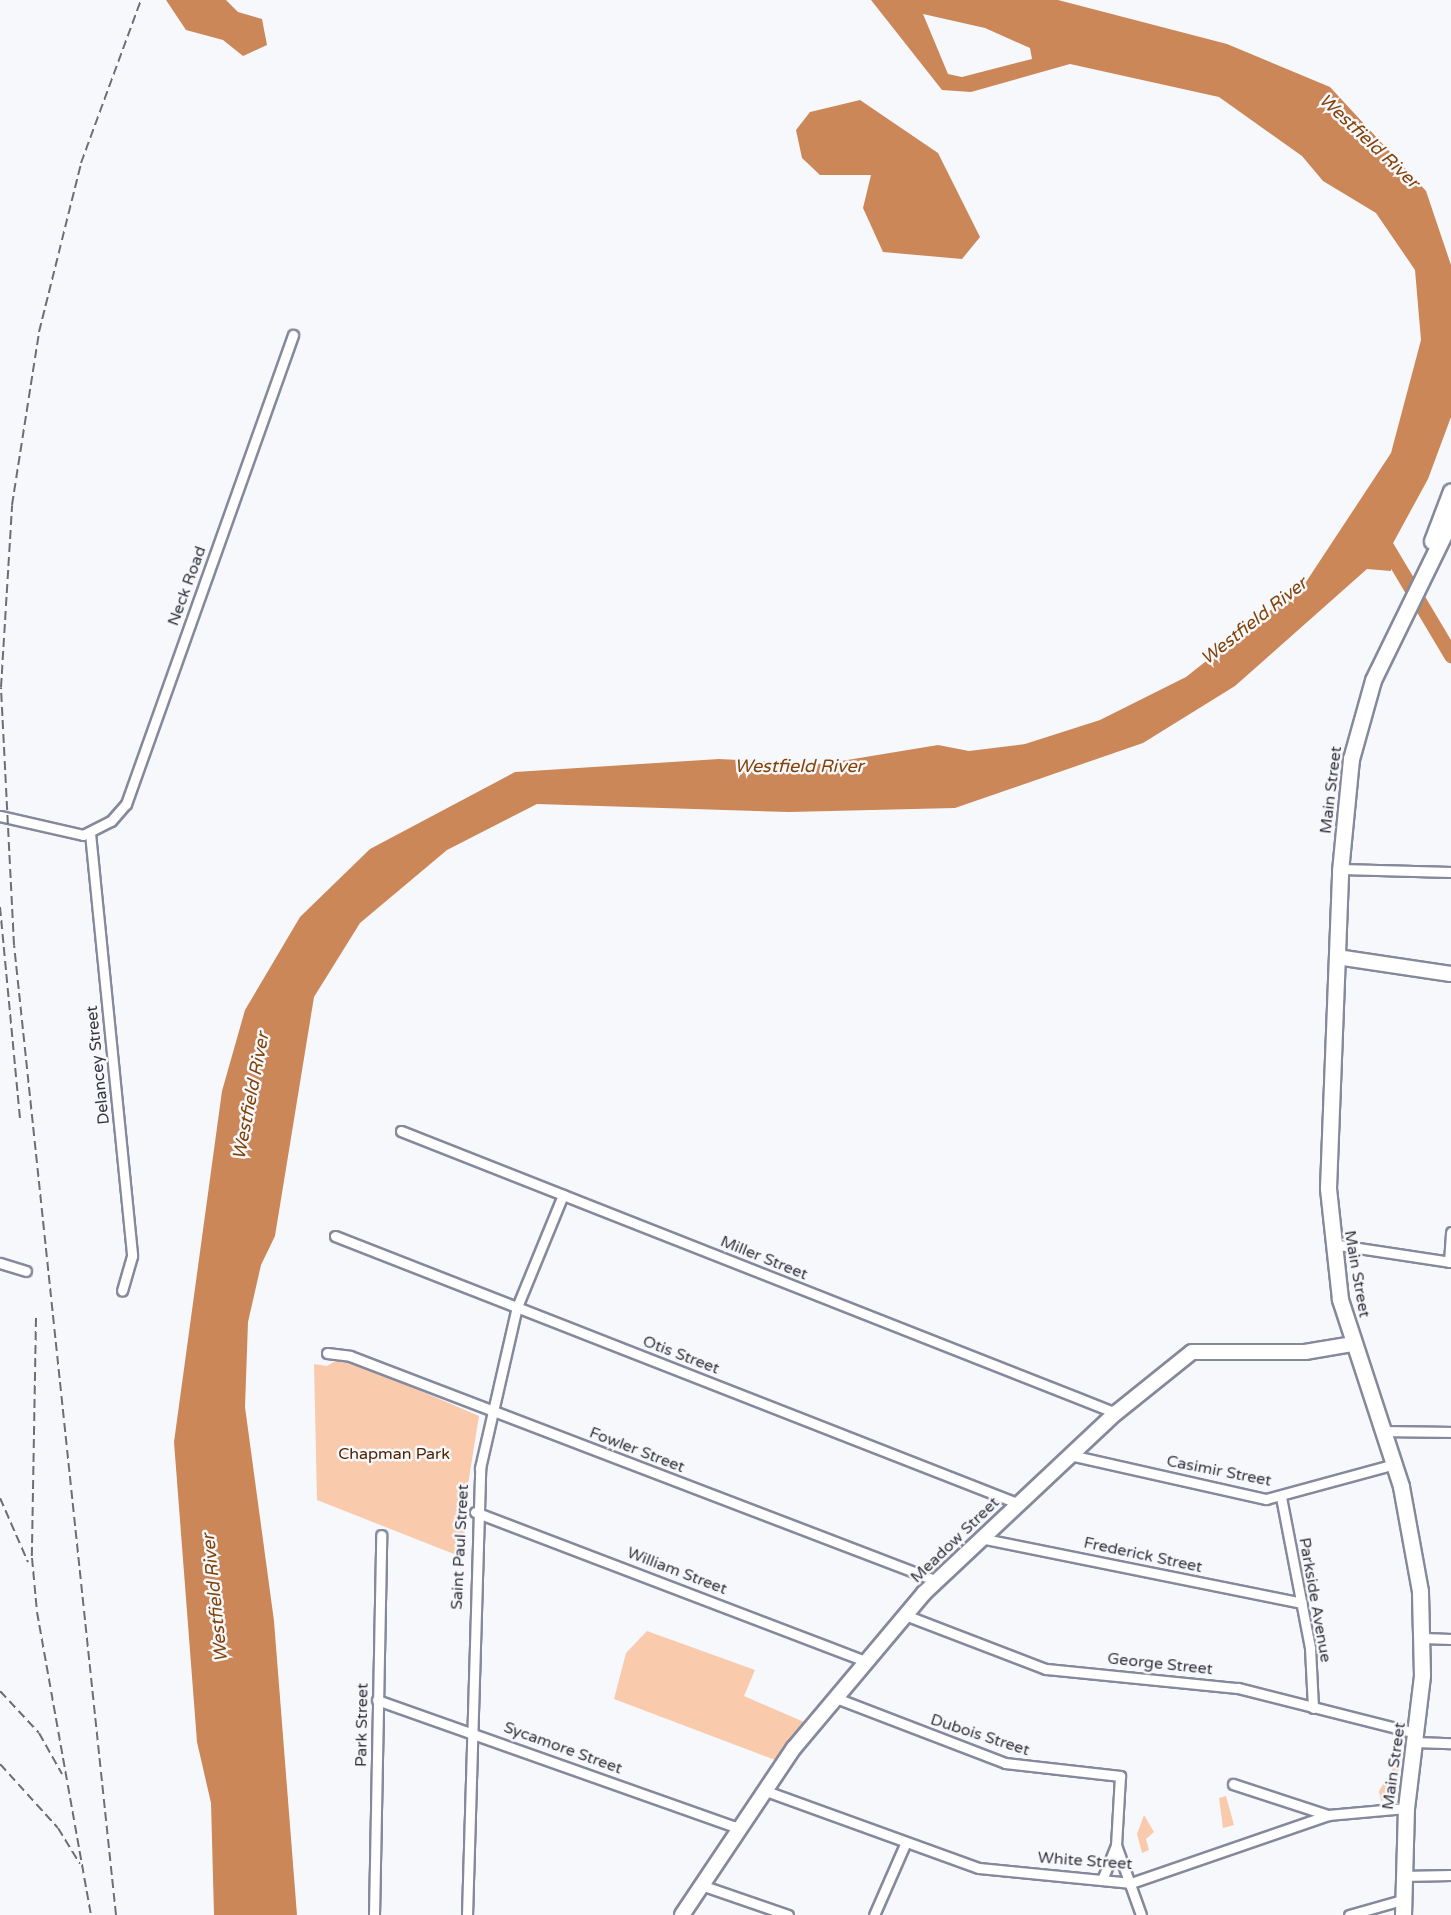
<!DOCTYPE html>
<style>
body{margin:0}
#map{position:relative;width:1451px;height:1915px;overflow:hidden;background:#f7f8fc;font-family:"Varela Round",sans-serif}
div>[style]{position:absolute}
.green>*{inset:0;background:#f9caac}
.water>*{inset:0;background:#cb8758}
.river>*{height:15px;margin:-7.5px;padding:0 7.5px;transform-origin:7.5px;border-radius:7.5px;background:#cb8758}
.roads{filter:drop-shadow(2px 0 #85899c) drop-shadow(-2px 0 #85899c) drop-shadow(0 2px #85899c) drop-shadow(0 -2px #85899c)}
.street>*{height:9px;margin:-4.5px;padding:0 4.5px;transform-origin:4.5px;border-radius:4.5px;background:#fff}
.secondary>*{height:14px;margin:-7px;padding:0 7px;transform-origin:7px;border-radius:7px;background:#fff}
.primary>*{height:15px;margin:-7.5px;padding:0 7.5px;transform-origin:7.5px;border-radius:7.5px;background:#fff}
.rail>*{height:2px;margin-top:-1px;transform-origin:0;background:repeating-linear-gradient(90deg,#6d6e75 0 9px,transparent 0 13.5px)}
span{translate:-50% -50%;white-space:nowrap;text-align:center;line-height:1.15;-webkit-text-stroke:5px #f7f8fc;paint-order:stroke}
.street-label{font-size:16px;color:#35363f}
.park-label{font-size:16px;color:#4f2300}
.water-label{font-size:18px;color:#824309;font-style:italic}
</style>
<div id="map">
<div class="green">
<div style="clip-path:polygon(342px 1357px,479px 1416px,465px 1503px,464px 1558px,317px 1500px,314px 1364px,327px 1366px)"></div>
<div style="clip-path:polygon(647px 1631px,755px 1670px,744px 1696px,804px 1722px,778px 1761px,614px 1699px,626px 1653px)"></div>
<div style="clip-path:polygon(1401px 1755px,1394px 1796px,1381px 1801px,1379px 1791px)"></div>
<div style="clip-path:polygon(1226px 1796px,1234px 1825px,1223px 1828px,1219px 1798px)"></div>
<div style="clip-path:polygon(1144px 1815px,1154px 1832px,1146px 1839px,1149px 1850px,1142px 1853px,1137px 1834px)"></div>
</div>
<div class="water">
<div style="clip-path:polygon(166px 0,226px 0,238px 12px,262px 19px,267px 45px,243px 56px,223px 40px,186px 30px)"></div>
<div style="clip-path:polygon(evenodd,871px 0,1058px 0,1227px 44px,1330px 87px,1426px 191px,1451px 265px,1451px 417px,1428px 479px,1392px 545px,1391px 571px,1367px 569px,1235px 686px,1143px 743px,955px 808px,789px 812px,537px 804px,447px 850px,360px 923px,314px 997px,275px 1236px,261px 1265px,248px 1322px,245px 1407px,274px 1621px,297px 1915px,214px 1915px,211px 1803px,197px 1742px,174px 1442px,222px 1091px,245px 1010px,300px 917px,370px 849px,515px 772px,719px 759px,823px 764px,938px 745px,969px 751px,1025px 744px,1100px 720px,1186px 677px,1306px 582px,1391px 453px,1421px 340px,1415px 270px,1376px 213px,1323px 181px,1302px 156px,1219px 97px,1070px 64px,971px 92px,942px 90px,871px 0,923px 14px,985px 28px,1030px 48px,1032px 59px,962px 77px,948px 74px,923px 14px)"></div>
<div style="clip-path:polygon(860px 100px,938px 153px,980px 237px,962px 259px,883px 252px,863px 208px,871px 175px,820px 175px,802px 158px,796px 130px,810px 112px)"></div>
</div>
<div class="river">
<div style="left:1380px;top:536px;width:139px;rotate:59.2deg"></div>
</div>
<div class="roads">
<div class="street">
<div style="left:0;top:816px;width:85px;rotate:12.9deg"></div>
<div style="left:83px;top:835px;width:31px;rotate:-27deg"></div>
<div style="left:111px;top:821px;width:23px;rotate:-49deg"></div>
<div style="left:126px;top:804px;width:498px;rotate:-70.4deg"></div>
<div style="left:90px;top:833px;width:425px;rotate:84.3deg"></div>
<div style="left:132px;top:1256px;width:36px;rotate:106deg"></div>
<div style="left:1341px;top:869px;width:110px;rotate:1.6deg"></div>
<div style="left:401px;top:1131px;width:769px;rotate:21.52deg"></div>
<div style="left:335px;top:1236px;width:732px;rotate:21.38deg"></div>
<div style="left:1332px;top:1244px;width:120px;rotate:8.6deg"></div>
<div style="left:1449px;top:1262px;width:30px;rotate:-86deg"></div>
<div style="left:0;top:1263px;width:27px;rotate:17deg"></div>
<div style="left:327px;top:1353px;width:23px;rotate:7deg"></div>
<div style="left:350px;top:1356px;width:626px;rotate:20.95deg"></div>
<div style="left:1384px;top:1431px;width:67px;rotate:0.9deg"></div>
<div style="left:1070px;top:1455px;width:201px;rotate:12.7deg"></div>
<div style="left:1266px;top:1499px;width:134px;rotate:-15.2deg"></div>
<div style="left:1281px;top:1497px;width:154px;rotate:79.1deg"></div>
<div style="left:1310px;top:1648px;width:60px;rotate:87.1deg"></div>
<div style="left:475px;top:1512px;width:418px;rotate:20.9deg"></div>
<div style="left:980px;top:1538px;width:328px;rotate:11.4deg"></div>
<div style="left:905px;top:1615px;width:151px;rotate:21deg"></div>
<div style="left:1046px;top:1669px;width:193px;rotate:5.7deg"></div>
<div style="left:1238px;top:1688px;width:184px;rotate:14.2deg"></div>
<div style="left:1423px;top:1638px;width:28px;rotate:2deg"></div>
<div style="left:836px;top:1698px;width:181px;rotate:21deg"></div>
<div style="left:1005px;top:1763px;width:116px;rotate:6.4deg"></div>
<div style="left:1120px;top:1776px;width:69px;rotate:93.3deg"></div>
<div style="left:1116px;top:1845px;width:74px;rotate:70.3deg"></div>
<div style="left:377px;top:1700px;width:384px;rotate:19.5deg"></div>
<div style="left:1415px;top:1742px;width:36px;rotate:2deg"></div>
<div style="left:1233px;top:1784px;width:100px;rotate:18.1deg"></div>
<div style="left:766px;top:1791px;width:226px;rotate:19.9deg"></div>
<div style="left:979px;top:1868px;width:153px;rotate:5.6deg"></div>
<div style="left:1131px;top:1883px;width:208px;rotate:-19deg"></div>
<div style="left:1328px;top:1815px;width:78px;rotate:-5.1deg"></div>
<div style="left:1402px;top:1876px;width:49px;rotate:-1.2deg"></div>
<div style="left:1102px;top:1880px;width:38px;rotate:-68deg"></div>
<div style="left:701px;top:1885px;width:92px;rotate:19deg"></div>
<div style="left:374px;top:1915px;width:380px;rotate:-88.9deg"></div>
<div style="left:467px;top:1915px;width:447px;rotate:-88.3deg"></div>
<div style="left:480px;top:1468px;width:165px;rotate:-77.1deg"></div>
<div style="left:517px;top:1307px;width:121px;rotate:-67.7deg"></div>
<div style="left:874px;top:1915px;width:77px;rotate:-66.4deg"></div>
<div style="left:1349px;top:1915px;width:55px;rotate:-15.8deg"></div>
</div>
<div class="secondary">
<div style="left:1337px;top:957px;width:115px;rotate:8.5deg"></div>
<div style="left:682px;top:1915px;width:201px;rotate:-56.2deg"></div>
<div style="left:794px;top:1748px;width:202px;rotate:-50deg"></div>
<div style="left:924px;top:1593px;width:263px;rotate:-43.2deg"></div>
<div style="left:1116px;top:1413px;width:97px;rotate:-38.8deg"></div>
<div style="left:1192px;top:1352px;width:113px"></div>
<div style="left:1305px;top:1352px;width:49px;rotate:-9.5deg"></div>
</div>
<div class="primary">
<div style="left:1432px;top:541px;width:53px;rotate:-69.2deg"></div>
<div style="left:1403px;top:1915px;width:107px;rotate:-88.4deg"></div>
<div style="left:1406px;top:1808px;width:134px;rotate:-83.1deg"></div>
<div style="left:1422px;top:1675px;width:84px;rotate:-91.4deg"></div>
<div style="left:1420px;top:1591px;width:107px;rotate:-100.3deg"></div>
<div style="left:1401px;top:1486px;width:197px;rotate:-108.1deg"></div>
<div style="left:1340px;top:1299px;width:112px;rotate:-96.2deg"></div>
<div style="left:1328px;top:1188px;width:317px;rotate:-87.8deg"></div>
<div style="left:1340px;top:871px;width:113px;rotate:-84.4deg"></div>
<div style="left:1351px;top:759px;width:82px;rotate:-74.4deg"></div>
<div style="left:1373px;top:680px;width:178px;rotate:-64deg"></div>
</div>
</div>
<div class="rail">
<div style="left:0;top:907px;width:213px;rotate:84.6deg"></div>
<div style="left:36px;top:1318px;width:240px;rotate:91deg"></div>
<div style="left:32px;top:1558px;width:54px;rotate:84.7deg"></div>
<div style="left:37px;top:1612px;width:308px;rotate:79.9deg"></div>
<div style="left:0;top:1498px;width:70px;rotate:66.4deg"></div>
<div style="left:0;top:1691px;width:57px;rotate:47.1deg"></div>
<div style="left:39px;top:1733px;width:47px;rotate:60.7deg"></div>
<div style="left:0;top:1764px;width:86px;rotate:47.8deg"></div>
<div style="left:58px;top:1828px;width:42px;rotate:58.6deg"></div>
<div style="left:116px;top:1915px;width:975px;rotate:-96deg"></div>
<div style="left:14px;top:945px;width:258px;rotate:-92.9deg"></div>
<div style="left:1px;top:687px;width:182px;rotate:-86.5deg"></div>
<div style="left:12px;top:505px;width:175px;rotate:-81.1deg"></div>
<div style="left:39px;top:332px;width:174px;rotate:-76deg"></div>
<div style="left:81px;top:163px;width:174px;rotate:-69.8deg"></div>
</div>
<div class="street-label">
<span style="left:187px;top:586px;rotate:-70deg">Neck Road</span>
<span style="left:1331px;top:790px;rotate:-83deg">Main Street</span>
<span style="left:98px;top:1065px;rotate:-96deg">Delancey Street</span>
<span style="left:764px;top:1258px;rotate:22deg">Miller Street</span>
<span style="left:1357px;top:1274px;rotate:80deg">Main Street</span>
<span style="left:681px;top:1355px;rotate:21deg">Otis Street</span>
<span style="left:637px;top:1450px;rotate:21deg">Fowler Street</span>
<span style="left:1219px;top:1471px;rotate:11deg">Casimir Street</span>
<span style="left:955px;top:1540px;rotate:-44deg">Meadow Street</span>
<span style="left:460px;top:1547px;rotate:-87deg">Saint Paul Street</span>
<span style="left:1143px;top:1555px;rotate:12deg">Frederick Street</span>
<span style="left:677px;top:1571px;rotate:21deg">William Street</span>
<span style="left:1315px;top:1600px;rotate:80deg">Parkside Avenue</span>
<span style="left:1160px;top:1664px;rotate:6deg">George Street</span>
<span style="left:362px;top:1725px;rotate:-89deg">Park Street</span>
<span style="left:980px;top:1735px;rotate:18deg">Dubois Street</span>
<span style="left:563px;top:1748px;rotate:20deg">Sycamore Street</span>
<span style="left:1394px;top:1766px;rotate:-82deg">Main Street</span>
<span style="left:1085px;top:1861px;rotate:4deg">White Street</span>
</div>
<div class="park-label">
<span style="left:394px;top:1454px">Chapman Park</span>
</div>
<div class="water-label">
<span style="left:1369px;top:141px;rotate:43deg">Westfield River</span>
<span style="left:1254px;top:621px;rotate:-38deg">Westfield River</span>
<span style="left:799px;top:766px">Westfield River</span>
<span style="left:251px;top:1096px;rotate:-79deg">Westfield River</span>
<span style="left:215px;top:1598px;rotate:-96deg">Westfield River</span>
</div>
</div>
